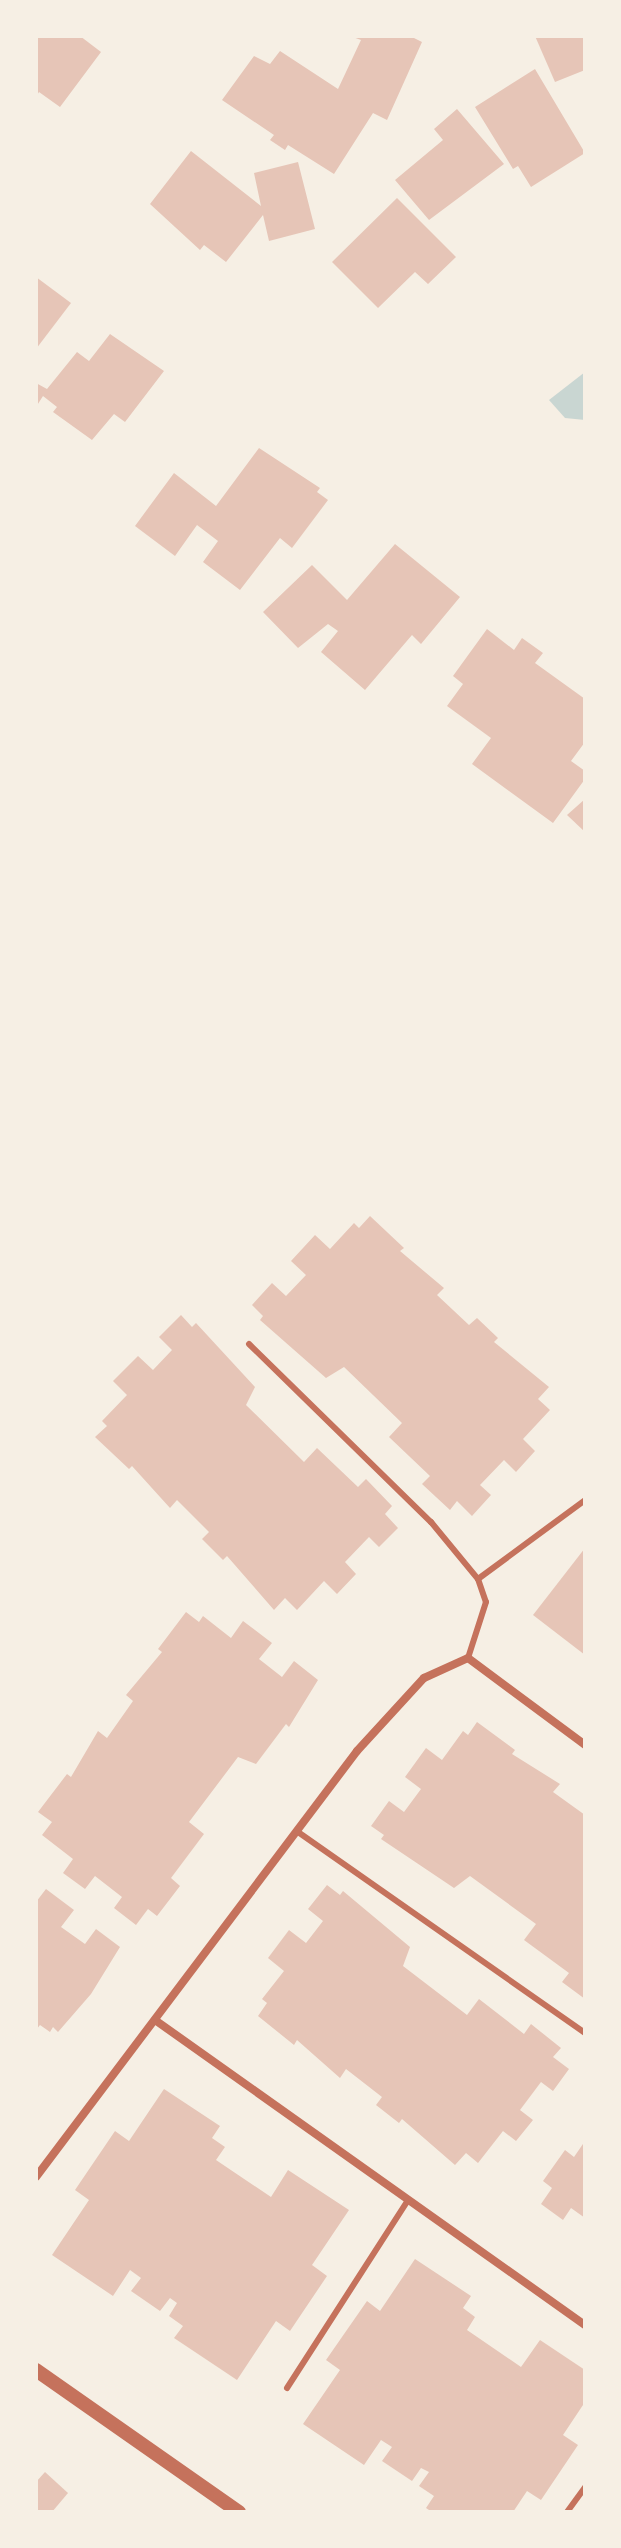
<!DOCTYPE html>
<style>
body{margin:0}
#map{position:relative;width:621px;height:2548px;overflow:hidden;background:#f6efe4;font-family:"Archivo Narrow",sans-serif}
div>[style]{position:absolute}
.water>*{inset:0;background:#c9d6d2}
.building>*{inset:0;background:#e6c5b7}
.service>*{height:6px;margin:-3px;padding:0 3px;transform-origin:3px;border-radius:3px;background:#c5725c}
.minor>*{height:8px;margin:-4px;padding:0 4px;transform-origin:4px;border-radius:4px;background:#c5725c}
.tertiary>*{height:14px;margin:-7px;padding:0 7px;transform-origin:7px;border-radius:7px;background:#c5725c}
span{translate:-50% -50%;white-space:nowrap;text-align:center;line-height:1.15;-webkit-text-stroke:6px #f6efe4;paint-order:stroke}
.frame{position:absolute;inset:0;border:38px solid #f6efe4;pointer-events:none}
</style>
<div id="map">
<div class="water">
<div style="clip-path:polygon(585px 372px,585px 420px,565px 418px,549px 400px)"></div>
</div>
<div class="building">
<div style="clip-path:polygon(36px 36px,80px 36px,101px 52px,60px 107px,39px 92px,36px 97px)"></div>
<div style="clip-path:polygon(350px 36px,410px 36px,422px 42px,387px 120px,373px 113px,334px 174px,288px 145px,285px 150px,270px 140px,274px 135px,222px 100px,254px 56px,270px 64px,280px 51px,338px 89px,361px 40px)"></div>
<div style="clip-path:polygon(535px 36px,585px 36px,585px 70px,555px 82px)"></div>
<div style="clip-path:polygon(535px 69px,585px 153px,531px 187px,518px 166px,513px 169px,475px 107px)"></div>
<div style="clip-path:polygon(457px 109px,504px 164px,429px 220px,395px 180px,443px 140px,434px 129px)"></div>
<div style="clip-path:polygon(191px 151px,261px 206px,254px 173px,298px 162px,315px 229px,269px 241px,263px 215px,226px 262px,204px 245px,200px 250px,150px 204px)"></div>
<div style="clip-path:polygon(397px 198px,456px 257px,428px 284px,415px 272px,378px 308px,332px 262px)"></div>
<div style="clip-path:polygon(36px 277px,71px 303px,36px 349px)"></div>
<div style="clip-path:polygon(110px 334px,164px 371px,125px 422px,114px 414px,92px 440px,53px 412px,57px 407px,43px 396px,36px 407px,36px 383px,47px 389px,77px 352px,89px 361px)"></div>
<div style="clip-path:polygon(259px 448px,320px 488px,317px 492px,328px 500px,292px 548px,280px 538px,240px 590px,203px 562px,218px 541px,197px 525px,175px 556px,135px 526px,174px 473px,216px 506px)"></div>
<div style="clip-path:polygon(395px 544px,460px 597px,421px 644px,412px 635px,365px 690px,321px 652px,338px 631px,328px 624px,298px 648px,263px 612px,312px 565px,347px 600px)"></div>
<div style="clip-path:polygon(487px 629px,514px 650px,522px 638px,543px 653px,535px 663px,585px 699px,585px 742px,571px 761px,585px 771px,585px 779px,553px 823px,472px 764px,491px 738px,447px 706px,463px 684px,453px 676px)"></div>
<div style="clip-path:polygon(585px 799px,585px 832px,567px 815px)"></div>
<div style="clip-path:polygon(370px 1216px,404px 1248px,400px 1251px,444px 1288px,437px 1295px,469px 1325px,477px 1318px,498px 1338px,494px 1342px,549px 1387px,538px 1399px,550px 1410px,523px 1439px,535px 1451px,516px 1472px,504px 1460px,480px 1485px,491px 1495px,472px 1516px,457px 1501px,450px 1510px,422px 1484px,430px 1476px,389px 1437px,402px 1423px,344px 1367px,326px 1378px,260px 1320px,263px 1316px,252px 1305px,272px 1283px,286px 1296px,306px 1275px,291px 1261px,315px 1235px,330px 1249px,354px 1223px,359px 1228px)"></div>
<div style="clip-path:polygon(181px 1315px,192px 1327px,196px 1323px,255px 1387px,246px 1405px,304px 1462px,317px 1448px,358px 1487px,366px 1479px,392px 1506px,385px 1514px,398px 1528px,379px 1547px,369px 1537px,345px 1562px,356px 1574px,337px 1594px,324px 1581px,297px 1610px,285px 1598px,274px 1610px,227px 1556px,223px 1560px,202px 1539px,209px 1532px,177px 1500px,170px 1508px,132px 1466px,129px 1469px,95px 1437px,107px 1426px,102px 1421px,127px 1395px,113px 1381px,138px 1356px,153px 1370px,172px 1350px,159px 1337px)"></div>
<div style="clip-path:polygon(585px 1548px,585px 1655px,533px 1615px)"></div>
<div style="clip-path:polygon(186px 1612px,199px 1622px,203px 1616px,231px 1638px,243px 1621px,272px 1643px,259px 1659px,282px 1677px,294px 1661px,318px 1680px,289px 1727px,286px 1724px,256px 1764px,238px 1757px,189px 1822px,204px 1834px,171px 1878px,180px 1886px,157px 1916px,148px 1909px,136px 1925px,114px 1908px,122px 1897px,95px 1876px,85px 1889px,63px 1873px,73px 1859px,42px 1835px,52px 1822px,38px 1812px,67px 1774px,71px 1777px,98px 1731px,107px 1738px,133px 1701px,126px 1695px,162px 1652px,158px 1649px)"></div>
<div style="clip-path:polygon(477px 1722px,515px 1750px,512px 1754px,560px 1784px,553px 1792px,585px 1815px,585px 1999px,562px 1982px,569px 1973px,524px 1940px,536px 1924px,470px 1876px,454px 1888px,381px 1839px,384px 1835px,371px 1826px,389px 1801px,404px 1812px,421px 1789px,405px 1777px,426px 1748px,442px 1760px,463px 1731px,468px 1735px)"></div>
<div style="clip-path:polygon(327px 1885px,340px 1895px,343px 1891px,410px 1947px,403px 1966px,467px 2015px,479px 1999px,524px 2034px,531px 2024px,561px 2048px,553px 2057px,569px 2069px,553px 2091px,541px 2082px,520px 2110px,533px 2120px,516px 2141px,503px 2131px,478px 2163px,466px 2153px,455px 2165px,402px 2119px,399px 2123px,376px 2105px,382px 2097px,346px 2069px,340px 2078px,297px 2040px,294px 2045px,258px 2016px,267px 2003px,262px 1999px,284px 1971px,268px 1958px,289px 1930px,306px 1943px,323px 1921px,308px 1909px)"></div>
<div style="clip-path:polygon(46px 1889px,74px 1910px,61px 1927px,85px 1944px,96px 1929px,120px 1947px,91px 1994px,58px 2032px,53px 2027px,50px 2032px,40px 2025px,36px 2030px,36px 1902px)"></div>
<div style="clip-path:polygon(164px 2089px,220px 2126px,212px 2138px,225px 2147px,216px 2160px,271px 2197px,288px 2170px,349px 2210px,312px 2265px,327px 2276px,290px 2331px,276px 2321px,237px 2380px,174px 2338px,183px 2326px,169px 2316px,177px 2303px,170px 2298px,160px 2311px,131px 2291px,141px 2278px,130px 2270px,113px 2296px,52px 2255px,89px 2200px,75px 2190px,115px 2131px,129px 2141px)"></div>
<div style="clip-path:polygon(585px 2141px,585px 2218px,571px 2208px,563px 2220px,541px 2204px,552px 2188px,543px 2181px,565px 2150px,574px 2157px)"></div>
<div style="clip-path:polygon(415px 2259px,471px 2296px,463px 2308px,475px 2317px,467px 2330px,521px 2367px,540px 2340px,585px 2370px,585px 2402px,563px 2435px,578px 2445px,541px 2500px,527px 2491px,513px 2512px,432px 2512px,426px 2508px,434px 2496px,419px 2486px,429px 2472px,421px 2468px,412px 2481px,382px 2461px,392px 2447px,381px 2440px,364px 2465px,303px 2424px,340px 2370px,326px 2360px,367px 2301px,380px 2311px)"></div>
<div style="clip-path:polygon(45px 2472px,68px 2493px,52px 2512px,36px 2512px,36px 2482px)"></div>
</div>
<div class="service">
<div style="left:249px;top:1344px;width:255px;rotate:44.4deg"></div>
<div style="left:431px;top:1522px;width:74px;rotate:50.5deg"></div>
<div style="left:478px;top:1579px;width:24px;rotate:71deg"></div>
<div style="left:486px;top:1602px;width:59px;rotate:107.8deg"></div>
<div style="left:478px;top:1579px;width:133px;rotate:-36.4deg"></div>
<div style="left:298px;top:1832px;width:350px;rotate:35deg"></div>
<div style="left:287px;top:2388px;width:224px;rotate:-57.2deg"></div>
<div style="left:567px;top:2512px;width:31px;rotate:-54deg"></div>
</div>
<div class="minor">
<div style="left:155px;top:2020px;width:527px;rotate:35.35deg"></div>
<div style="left:36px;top:2177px;width:533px;rotate:-53deg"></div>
<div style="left:357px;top:1751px;width:99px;rotate:-47.5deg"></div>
<div style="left:424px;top:1678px;width:48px;rotate:-24.4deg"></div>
<div style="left:468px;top:1658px;width:146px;rotate:36.6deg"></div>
</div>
<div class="tertiary">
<div style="left:36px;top:2370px;width:248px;rotate:35deg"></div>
</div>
<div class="frame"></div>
</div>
